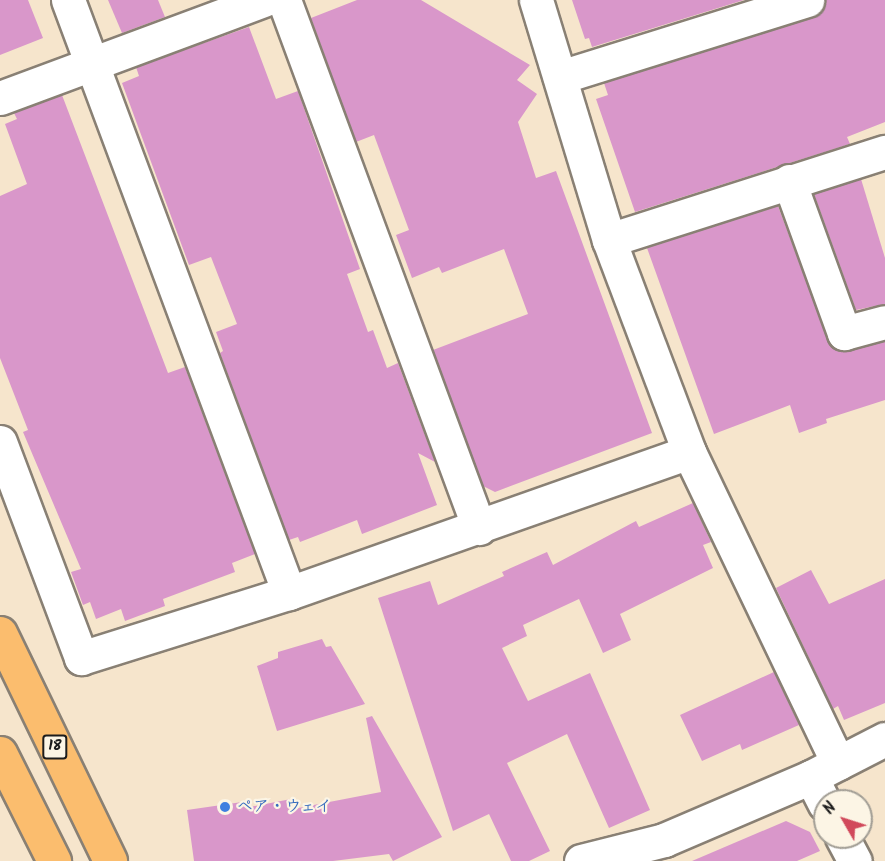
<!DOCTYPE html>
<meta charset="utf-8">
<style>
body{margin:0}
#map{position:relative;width:885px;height:861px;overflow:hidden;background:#f6e5cc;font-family:Kalam,"Klee One",sans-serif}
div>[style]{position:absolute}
.building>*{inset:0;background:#d997ca}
.roads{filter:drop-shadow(2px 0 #898074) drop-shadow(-2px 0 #898074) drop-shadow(0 2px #898074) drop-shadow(0 -2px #898074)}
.minor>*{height:33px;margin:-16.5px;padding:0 16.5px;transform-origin:16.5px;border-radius:16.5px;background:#fff}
.major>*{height:33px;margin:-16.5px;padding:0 16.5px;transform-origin:16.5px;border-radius:16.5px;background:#fbbd6e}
.dots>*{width:16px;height:16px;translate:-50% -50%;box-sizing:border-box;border:3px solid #fcf5e5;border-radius:50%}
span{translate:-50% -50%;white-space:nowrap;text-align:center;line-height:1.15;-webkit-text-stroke:4.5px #fcf5e5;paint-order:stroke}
.shield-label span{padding:2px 4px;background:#fcf5e5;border:2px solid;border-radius:4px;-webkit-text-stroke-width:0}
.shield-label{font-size:15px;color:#1c1c1c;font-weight:700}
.shop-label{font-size:16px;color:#366cbe;font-weight:700}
.left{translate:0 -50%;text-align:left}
.north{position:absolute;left:813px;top:789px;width:60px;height:60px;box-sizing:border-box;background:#fcf5e5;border:2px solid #a29e95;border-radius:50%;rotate:309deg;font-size:16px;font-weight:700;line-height:24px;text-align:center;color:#1c1c1c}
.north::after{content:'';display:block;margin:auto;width:21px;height:27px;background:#d1495b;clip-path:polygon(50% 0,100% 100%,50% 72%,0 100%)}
</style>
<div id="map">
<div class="building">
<div style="clip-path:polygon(0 0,28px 0,43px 38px,0 55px)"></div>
<div style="clip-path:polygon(108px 0,158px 0,165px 17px,122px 33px)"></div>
<div style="clip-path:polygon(357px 0,421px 0,530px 65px,517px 80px,537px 94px,518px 122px,536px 178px,556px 171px,652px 433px,495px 492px,483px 486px,433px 350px,528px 314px,504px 249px,442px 273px,439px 267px,412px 278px,396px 235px,409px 230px,374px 135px,356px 142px,311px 18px)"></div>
<div style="clip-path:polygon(572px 0,744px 0,592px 47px,589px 38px,585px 39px)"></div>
<div style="clip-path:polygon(825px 0,885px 0,885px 122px,847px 137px,850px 144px,635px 212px,596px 99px,608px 95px,604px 83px,813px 18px,821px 12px)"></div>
<div style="clip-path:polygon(249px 27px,276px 99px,298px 91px,360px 269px,347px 274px,368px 332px,373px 330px,387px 368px,398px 363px,435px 462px,418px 453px,437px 505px,362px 534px,357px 520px,300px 542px,298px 537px,289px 540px,220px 353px,223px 351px,216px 332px,237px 324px,211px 257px,189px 265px,122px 83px,139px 76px,136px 67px)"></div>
<div style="clip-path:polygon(62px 95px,168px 373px,185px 367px,255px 554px,232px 563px,235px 572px,163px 599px,165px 606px,125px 621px,121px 609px,96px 619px,90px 602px,83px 605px,71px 572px,81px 569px,23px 432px,28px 430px,0 358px,0 196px,27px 184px,5px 124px,17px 119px,14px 113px)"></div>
<div style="clip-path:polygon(861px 179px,885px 258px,885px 304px,856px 310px,814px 194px)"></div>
<div style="clip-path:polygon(778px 206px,831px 347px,848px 351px,885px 341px,885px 400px,826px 419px,827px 423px,799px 433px,790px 405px,714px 434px,647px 248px)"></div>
<div style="clip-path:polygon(693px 503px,711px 542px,703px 545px,713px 568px,620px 614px,631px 640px,603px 653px,579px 599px,523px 625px,527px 636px,502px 648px,528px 701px,590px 673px,650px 810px,609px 828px,567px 734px,507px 763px,550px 851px,529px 861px,511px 861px,489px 814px,453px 831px,378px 598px,430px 581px,438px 605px,504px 576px,502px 572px,547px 552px,553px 565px,636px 521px,639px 527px)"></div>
<div style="clip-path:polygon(811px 570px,829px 604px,885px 579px,885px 703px,844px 720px,838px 706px,833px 709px,776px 588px)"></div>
<div style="clip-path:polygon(322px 639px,326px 647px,331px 646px,365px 704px,277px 731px,257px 666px,278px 658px,278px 652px)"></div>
<div style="clip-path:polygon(774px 672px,799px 725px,742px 750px,740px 744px,702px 761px,680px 715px)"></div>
<div style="clip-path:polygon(372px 716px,442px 837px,393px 861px,389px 854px,333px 861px,194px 861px,187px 810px,249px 801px,250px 807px,291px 799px,293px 809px,381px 792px,366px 718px)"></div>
<div style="clip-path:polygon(786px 821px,810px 832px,820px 851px,797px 861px,692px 861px)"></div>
</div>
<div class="roads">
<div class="minor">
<div style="left:68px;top:0;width:633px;rotate:69.56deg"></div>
<div style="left:284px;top:0;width:563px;rotate:69.73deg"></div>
<div style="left:536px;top:0;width:251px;rotate:73.1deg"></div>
<div style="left:609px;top:240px;width:227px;rotate:69.3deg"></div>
<div style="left:689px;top:452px;width:345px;rotate:64.4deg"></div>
<div style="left:560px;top:77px;width:259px;rotate:-17.3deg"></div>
<div style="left:0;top:98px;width:281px;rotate:-20.4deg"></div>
<div style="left:789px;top:181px;width:162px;rotate:70.1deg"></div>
<div style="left:844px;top:333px;width:42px;rotate:-15deg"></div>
<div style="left:609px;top:240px;width:290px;rotate:-17.7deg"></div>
<div style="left:0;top:442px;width:231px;rotate:69.4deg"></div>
<div style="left:81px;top:658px;width:218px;rotate:-17.4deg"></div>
<div style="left:289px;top:593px;width:424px;rotate:-19.4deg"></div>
<div style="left:811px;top:777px;width:30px;rotate:63deg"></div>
<div style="left:842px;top:837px;width:27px;rotate:62deg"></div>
<div style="left:581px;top:861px;width:86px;rotate:-14.2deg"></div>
<div style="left:664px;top:840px;width:160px;rotate:-23.2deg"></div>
<div style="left:811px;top:777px;width:83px;rotate:-27.2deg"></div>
</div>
<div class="major">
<div style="left:0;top:633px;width:253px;rotate:64.2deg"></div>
<div style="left:0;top:753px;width:121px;rotate:63.4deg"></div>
</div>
</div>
<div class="dots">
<div style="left:225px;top:807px;background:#3f7fe0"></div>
</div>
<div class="shield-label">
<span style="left:55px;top:747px">18</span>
</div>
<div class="shop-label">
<span class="left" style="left:237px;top:807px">ペア・ウェイ</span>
</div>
<div class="north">N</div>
</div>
